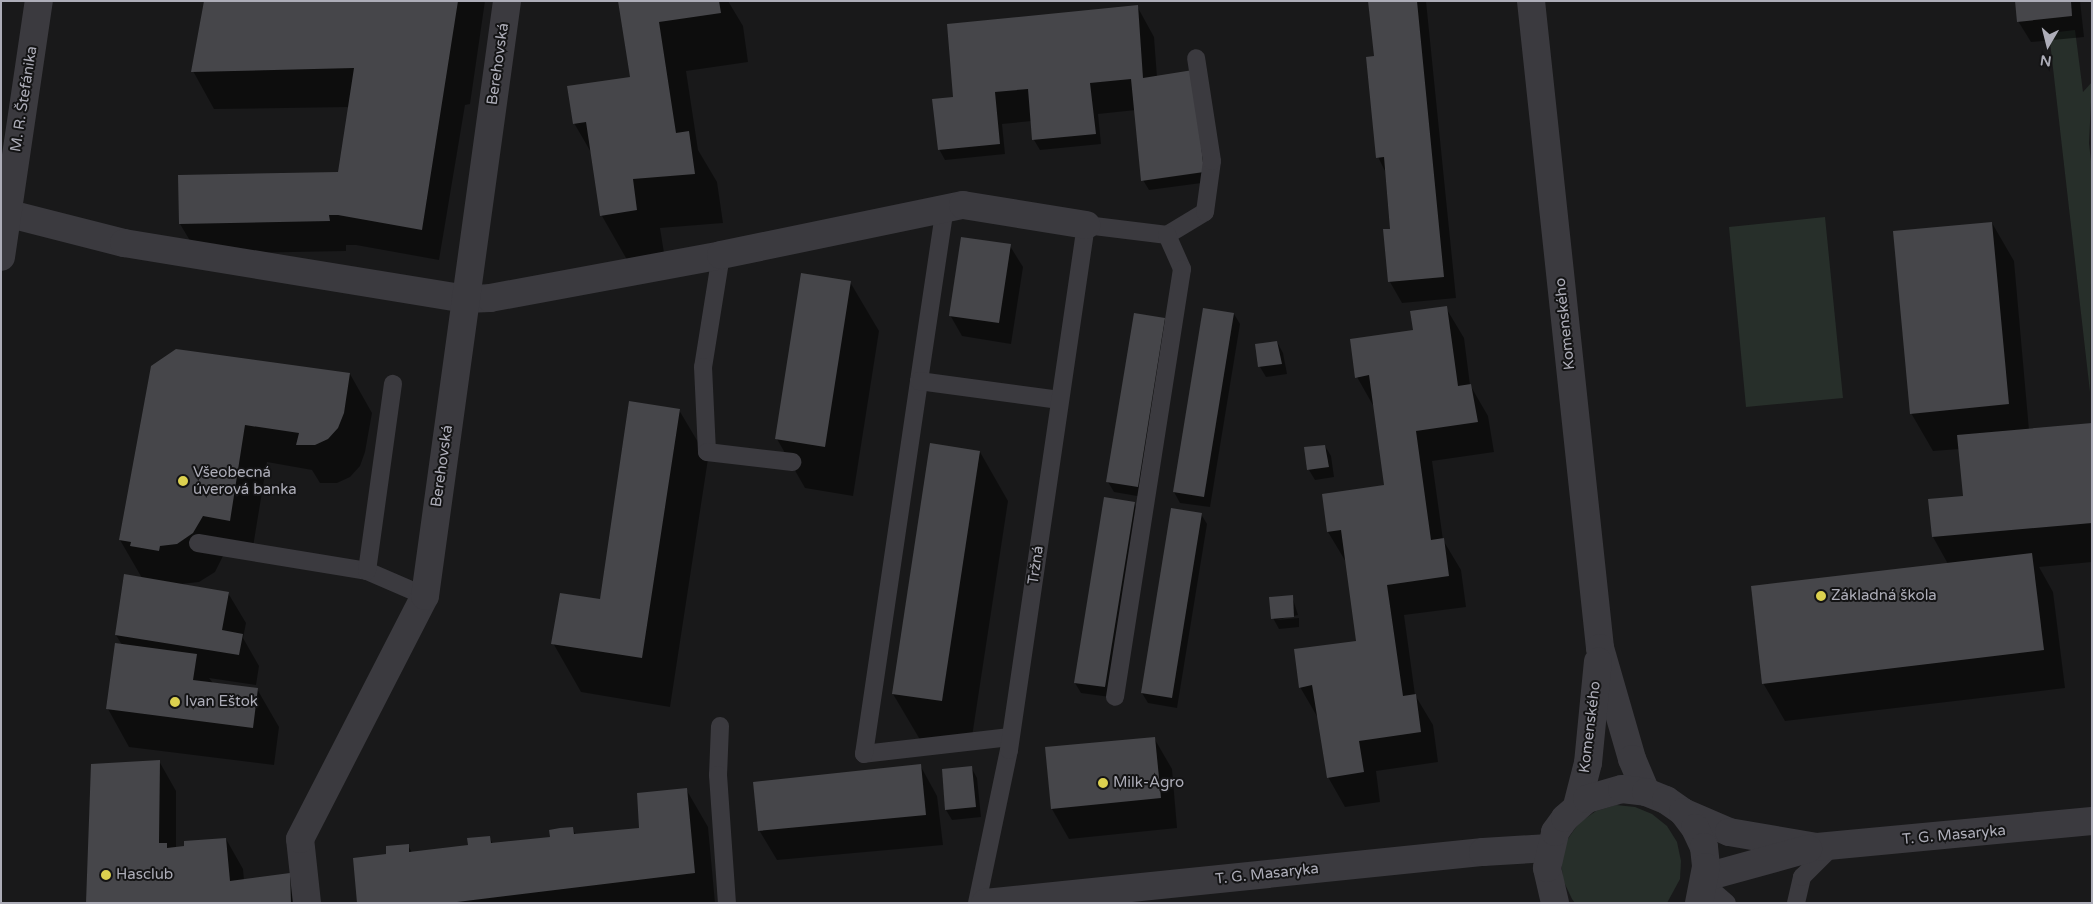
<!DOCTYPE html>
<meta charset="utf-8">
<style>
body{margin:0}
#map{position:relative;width:2093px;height:904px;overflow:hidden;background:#19191a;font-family:"Varela Round",sans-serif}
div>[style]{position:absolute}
.green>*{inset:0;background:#272f2a}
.shadow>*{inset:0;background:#0007}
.building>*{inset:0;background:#46464a}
.service>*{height:18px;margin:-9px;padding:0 9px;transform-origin:9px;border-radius:9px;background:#3b3a3f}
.minor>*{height:28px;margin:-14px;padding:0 14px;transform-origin:14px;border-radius:14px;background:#3b3a3f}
.tertiary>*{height:28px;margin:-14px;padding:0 14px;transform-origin:14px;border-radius:14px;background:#3b3a3f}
.dots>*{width:14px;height:14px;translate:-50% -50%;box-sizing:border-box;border:2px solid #141415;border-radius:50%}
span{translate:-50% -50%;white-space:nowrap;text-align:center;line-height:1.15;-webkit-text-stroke:4px #141415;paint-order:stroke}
.street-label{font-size:15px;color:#adadb8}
.poi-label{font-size:15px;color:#adadb8}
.left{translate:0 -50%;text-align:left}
.frame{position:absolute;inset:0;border:2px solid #adadb8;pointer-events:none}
.north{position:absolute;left:2023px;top:20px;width:50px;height:50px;-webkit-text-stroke:4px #141415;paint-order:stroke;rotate:188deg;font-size:14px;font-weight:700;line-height:20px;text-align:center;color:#adadb8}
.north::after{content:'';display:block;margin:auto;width:18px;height:22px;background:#adadb8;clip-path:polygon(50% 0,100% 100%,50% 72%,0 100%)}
</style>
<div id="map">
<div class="green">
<div style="clip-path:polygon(2075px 30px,2083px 92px,2092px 82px,2089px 143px,2092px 170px,2090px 392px,2049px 33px)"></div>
<div style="clip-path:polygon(1825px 217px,1843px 398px,1746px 407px,1729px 227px)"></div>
<div style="clip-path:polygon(1616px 805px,1635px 807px,1652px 814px,1667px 826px,1677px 842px,1681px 861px,1680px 879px,1667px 903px,1575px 903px,1572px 899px,1563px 880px,1561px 859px,1567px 840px,1579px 823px,1596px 811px)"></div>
</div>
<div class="shadow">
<div style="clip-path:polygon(205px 1px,485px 1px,470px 104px,465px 105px,439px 260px,356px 245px,346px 245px,346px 251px,198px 254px,180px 224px,179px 177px,339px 173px,350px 107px,214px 109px,193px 71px)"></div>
<div style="clip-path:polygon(619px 1px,728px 1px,743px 26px,748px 62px,686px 71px,698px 150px,717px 182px,723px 223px,660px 228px,665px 259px,630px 265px,602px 216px,592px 154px,574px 123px,631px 78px)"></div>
<div style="clip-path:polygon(1370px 1px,1426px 1px,1456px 298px,1402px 303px,1390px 282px,1385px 231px,1392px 230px,1386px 173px,1378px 157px,1375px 57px)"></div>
<div style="clip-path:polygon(2016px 1px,2080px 1px,2084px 37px,2031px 42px,2018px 21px)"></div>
<div style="clip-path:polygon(1137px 6px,1154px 37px,1157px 77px,1193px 72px,1209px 182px,1149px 190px,1143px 180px,1136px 110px,1098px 114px,1101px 144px,1040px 150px,1034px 140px,1032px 121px,1002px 124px,1005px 154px,945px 160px,939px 149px,954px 98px)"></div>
<div style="clip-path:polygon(1992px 223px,2014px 261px,2029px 430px,2092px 424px,2092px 562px,2039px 567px,2053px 592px,2065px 688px,1785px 721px,1763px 683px,1948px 564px,1933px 537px,1930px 500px,1964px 497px,1960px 449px,1933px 451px,1911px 413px)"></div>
<div style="clip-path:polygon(1010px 246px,1023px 267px,1011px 344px,962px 336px,950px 315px)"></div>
<div style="clip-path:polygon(850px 282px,879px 331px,853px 496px,805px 488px,777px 439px)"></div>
<div style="clip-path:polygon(1446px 308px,1464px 338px,1470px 385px,1488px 416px,1494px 452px,1432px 461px,1443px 540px,1461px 570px,1466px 607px,1404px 615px,1415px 695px,1433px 725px,1438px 762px,1376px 771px,1380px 802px,1345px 807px,1328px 777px,1318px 718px,1300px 687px,1358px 642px,1346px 562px,1328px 532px,1386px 486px,1374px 407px,1357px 377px)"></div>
<div style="clip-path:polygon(1234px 314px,1240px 324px,1210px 507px,1180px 503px,1174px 492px)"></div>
<div style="clip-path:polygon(1164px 319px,1170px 330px,1143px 497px,1114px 492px,1108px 482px)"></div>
<div style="clip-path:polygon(1277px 342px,1283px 353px,1287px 374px,1266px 377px,1260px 367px,1257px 345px)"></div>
<div style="clip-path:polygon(176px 350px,350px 374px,372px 413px,365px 452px,360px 466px,350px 477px,337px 483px,320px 483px,312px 470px,267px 462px,251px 559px,224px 554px,215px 572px,199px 582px,181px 584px,228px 593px,246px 623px,243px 638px,259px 666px,256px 685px,209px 678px,213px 683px,257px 689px,279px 727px,274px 765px,129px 747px,108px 709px,122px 645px,116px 635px,142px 578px,120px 540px,152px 367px)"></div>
<div style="clip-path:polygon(679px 410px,708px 459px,670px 707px,581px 692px,553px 643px,601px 601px)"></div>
<div style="clip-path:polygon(1325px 446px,1331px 456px,1334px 477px,1315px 480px,1309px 470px)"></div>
<div style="clip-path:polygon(980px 452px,1008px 501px,970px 750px,922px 743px,893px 694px)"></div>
<div style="clip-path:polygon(1134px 503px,1140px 514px,1110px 697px,1081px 693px,1075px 683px)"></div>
<div style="clip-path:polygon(1201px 514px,1207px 524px,1177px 708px,1148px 703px,1142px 693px)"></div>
<div style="clip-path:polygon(1292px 596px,1298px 615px,1276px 620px,1299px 618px,1299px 627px,1279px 629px,1273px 618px)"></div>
<div style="clip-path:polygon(1154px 738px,1172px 769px,1177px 828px,1069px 839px,1052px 809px)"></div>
<div style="clip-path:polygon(159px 761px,176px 791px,176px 848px,226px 839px,243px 869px,244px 880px,290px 875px,306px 903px,87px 903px)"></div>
<div style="clip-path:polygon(920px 765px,937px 796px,943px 845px,777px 860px,759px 830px)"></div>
<div style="clip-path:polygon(971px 767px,977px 778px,981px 817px,952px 820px,946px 810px,943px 770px)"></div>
<div style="clip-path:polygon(686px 789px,708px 827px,715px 903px,359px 903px,388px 855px,408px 845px,412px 853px,469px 847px,489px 837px,493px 844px,551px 838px,572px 828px,576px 835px,641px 829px)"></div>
</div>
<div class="building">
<div style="clip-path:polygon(204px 1px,458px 1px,422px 230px,338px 215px,329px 215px,330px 221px,179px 224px,178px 175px,338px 172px,354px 68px,191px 72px)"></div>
<div style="clip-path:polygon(618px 1px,719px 1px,721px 13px,659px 22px,676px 133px,689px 131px,695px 174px,633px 179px,637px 210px,600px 216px,586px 122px,573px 124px,567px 86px,630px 77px)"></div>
<div style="clip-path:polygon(1368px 1px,1417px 1px,1444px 277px,1388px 282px,1383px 229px,1390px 229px,1384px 157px,1376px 158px,1366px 57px,1374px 56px)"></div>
<div style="clip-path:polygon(2015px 1px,2071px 1px,2072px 16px,2017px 22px)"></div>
<div style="clip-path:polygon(1138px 5px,1143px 78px,1193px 70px,1204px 172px,1141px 181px,1131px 79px,1090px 83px,1096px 134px,1032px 140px,1028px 89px,995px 92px,1000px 144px,938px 150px,932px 99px,953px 97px,947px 24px)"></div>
<div style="clip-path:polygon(1992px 222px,2009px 404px,1910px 414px,1893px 231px)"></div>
<div style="clip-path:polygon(961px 237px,1011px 244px,999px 323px,949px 316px)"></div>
<div style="clip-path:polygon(801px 273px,851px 281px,825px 447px,775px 439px)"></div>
<div style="clip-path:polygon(1447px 306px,1458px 386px,1471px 384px,1478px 422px,1416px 431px,1431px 540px,1444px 538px,1449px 576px,1387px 585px,1403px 696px,1416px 694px,1421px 732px,1359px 741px,1364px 772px,1327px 778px,1312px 685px,1299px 688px,1294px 649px,1356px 641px,1341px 530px,1327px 532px,1322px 494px,1384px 485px,1369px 375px,1355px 378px,1350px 339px,1413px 330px,1410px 311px)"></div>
<div style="clip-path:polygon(1203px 308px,1234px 313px,1204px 497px,1173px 492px)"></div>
<div style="clip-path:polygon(1134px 313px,1165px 318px,1138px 487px,1106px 482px)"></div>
<div style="clip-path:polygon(1277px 341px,1282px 364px,1258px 367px,1255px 344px)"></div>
<div style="clip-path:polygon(176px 349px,350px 373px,344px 413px,338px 428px,328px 439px,315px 445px,296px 445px,299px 433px,245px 425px,230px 521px,203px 516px,193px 533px,177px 544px,160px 546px,159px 551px,130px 546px,131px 542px,119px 540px,151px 366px)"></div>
<div style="clip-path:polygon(629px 401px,680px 409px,642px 658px,551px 644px,560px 593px,600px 599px)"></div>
<div style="clip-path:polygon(2092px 423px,2092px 523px,1932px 537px,1928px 499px,1963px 496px,1957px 435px)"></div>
<div style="clip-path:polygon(930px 443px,980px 451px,942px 701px,892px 694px)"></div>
<div style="clip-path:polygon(1325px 445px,1329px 467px,1307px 470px,1304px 447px)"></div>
<div style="clip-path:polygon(1104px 497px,1135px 502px,1105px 687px,1074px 683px)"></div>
<div style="clip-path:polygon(1171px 508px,1202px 513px,1172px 698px,1141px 693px)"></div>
<div style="clip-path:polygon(2032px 553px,2044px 650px,1762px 684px,1751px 586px)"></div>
<div style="clip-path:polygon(124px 574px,229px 592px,222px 630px,243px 634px,239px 655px,115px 635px)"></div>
<div style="clip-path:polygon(1293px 595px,1294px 617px,1271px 619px,1269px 597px)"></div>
<div style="clip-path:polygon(115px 643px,197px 654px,193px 680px,258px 688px,253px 728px,106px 709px)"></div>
<div style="clip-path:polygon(1155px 737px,1161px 798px,1051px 809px,1045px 747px)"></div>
<div style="clip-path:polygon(160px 760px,159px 843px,167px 843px,167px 848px,184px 846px,184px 841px,226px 838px,230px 881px,290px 873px,291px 903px,86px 903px,91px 764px)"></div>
<div style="clip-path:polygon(921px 764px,926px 815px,758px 831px,753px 782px)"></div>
<div style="clip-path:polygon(972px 766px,976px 807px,945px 810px,942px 769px)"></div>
<div style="clip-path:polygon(687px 788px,695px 873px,449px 903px,357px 903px,353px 858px,386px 854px,386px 846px,409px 844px,409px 852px,468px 845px,467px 838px,490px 836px,491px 843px,550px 837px,549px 830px,560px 828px,573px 827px,574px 834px,639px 828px,637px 793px)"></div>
</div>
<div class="service">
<div style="left:1167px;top:235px;width:44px;rotate:-31.2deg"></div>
<div style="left:1205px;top:212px;width:51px;rotate:-82.2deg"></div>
<div style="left:1212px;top:161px;width:104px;rotate:-98.8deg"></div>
<div style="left:721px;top:255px;width:113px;rotate:99.1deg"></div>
<div style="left:703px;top:367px;width:85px;rotate:87.3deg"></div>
<div style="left:707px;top:452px;width:86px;rotate:6.7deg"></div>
<div style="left:919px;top:381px;width:175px;rotate:-81.5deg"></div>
<div style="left:198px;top:543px;width:171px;rotate:9.4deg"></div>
<div style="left:367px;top:571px;width:63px;rotate:23.3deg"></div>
<div style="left:367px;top:571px;width:189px;rotate:-82.1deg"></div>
<div style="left:720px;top:726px;width:49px;rotate:92.3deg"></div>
<div style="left:718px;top:775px;width:128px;rotate:86deg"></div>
<div style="left:1010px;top:737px;width:147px;rotate:173.4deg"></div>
<div style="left:864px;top:754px;width:377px;rotate:-81.6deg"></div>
<div style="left:919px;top:381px;width:142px;rotate:7.7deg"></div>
<div style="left:1705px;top:884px;width:29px;rotate:41deg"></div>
<div style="left:977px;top:903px;width:156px;rotate:-78.2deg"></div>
<div style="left:1009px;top:750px;width:531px;rotate:-81.66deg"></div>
<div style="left:1086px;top:225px;width:82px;rotate:7deg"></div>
<div style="left:1167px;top:235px;width:37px;rotate:66deg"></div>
<div style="left:1182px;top:269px;width:433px;rotate:98.9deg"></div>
<div style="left:1796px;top:903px;width:27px;rotate:-77deg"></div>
<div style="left:1802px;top:877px;width:44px;rotate:-45deg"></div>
</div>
<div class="minor">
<div style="left:1531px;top:1px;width:651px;rotate:83.91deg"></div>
<div style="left:1600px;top:648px;width:116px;rotate:73.9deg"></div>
<div style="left:1632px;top:759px;width:36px;rotate:67deg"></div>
<div style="left:6px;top:213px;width:122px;rotate:14.3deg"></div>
<div style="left:124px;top:243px;width:346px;rotate:9.3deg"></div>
<div style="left:465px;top:299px;width:25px;rotate:-2deg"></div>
<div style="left:490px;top:298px;width:235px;rotate:-10.5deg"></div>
<div style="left:721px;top:255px;width:247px;rotate:-11.7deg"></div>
<div style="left:963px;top:205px;width:125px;rotate:9.2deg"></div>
<div style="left:1577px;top:806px;width:44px;rotate:-75.7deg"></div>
<div style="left:1588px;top:763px;width:102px;rotate:-84.4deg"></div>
<div style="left:1683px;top:812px;width:50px;rotate:23.5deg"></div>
<div style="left:1729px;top:832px;width:89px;rotate:9.7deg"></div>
<div style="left:1817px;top:847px;width:276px;rotate:-5.4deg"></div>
<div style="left:1706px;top:877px;width:106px;rotate:-15.4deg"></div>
<div style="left:307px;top:903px;width:64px;rotate:-96.2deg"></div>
<div style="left:300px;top:839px;width:273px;rotate:-62.8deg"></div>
<div style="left:425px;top:596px;width:601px;rotate:-82.15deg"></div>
<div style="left:985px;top:903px;width:501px;rotate:-5.85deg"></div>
<div style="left:1483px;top:852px;width:66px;rotate:-3.5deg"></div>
<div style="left:1555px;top:903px;width:36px;rotate:-103deg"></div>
<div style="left:1547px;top:868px;width:37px;rotate:-77deg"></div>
<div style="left:1555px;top:832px;width:17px;rotate:-54deg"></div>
<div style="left:1565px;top:818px;width:29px;rotate:-41deg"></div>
<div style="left:1587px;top:799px;width:36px;rotate:-16deg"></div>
<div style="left:1622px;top:789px;width:24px;rotate:7deg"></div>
<div style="left:1646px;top:792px;width:22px;rotate:22deg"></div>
<div style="left:1666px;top:800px;width:21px;rotate:35deg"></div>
<div style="left:1683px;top:812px;width:20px;rotate:53deg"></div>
<div style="left:1695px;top:828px;width:21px;rotate:65deg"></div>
<div style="left:1704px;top:847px;width:20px;rotate:84deg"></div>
<div style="left:1706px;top:867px;width:37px;rotate:101deg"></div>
</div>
<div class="tertiary">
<div style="left:1px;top:257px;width:259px;rotate:-81.6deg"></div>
</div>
<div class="dots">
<div style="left:183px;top:481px;background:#dcd14f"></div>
<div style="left:1821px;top:596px;background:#dcd14f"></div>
<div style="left:175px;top:702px;background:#dcd14f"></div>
<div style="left:1103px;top:783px;background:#dcd14f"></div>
<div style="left:106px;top:875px;background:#dcd14f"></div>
</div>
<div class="street-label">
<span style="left:498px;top:64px;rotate:-82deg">Berehovská</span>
<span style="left:24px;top:99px;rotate:-81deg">M. R. Štefánika</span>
<span style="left:1565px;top:324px;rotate:-96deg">Komenského</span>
<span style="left:442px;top:466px;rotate:-82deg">Berehovská</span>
<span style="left:1036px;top:565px;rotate:-82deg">Tržná</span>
<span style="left:1590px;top:727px;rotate:-83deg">Komenského</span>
<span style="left:1954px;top:835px;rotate:-5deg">T. G. Masaryka</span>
<span style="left:1267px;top:874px;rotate:-6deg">T. G. Masaryka</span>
</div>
<div class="poi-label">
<span class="left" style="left:193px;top:481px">Všeobecná<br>úverová banka</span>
<span class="left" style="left:1831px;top:596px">Základná škola</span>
<span class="left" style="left:185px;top:702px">Ivan Eštok</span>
<span class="left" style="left:1113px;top:783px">Milk-Agro</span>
<span class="left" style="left:116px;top:875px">Hasclub</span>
</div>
<div class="frame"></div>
<div class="north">N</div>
</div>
